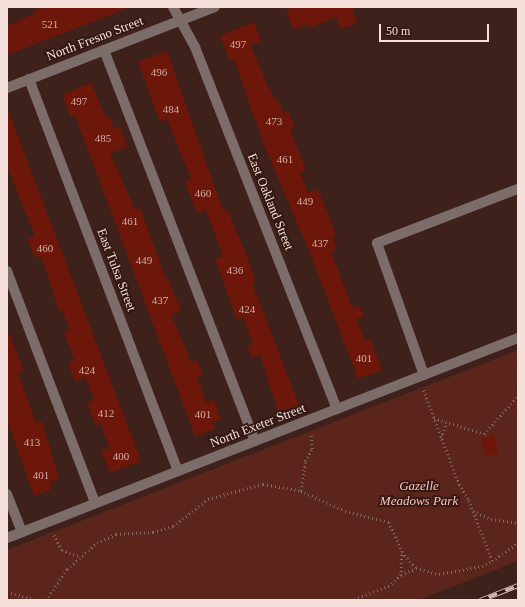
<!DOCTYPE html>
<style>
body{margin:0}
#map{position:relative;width:525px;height:607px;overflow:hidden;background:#3e211b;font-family:"Times New Roman",serif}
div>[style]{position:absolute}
.green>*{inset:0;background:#5c251c}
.building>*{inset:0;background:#6c1709}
.path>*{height:2.5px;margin-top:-1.25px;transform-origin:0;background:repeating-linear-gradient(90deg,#816761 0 1px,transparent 0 4px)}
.minor>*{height:10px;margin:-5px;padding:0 5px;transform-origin:5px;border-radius:5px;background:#7d6d6a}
.rail>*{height:4.5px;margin-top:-2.25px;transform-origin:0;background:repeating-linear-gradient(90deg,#331712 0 9px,#cfb8b4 0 18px);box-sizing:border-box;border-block:1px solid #cfb8b4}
span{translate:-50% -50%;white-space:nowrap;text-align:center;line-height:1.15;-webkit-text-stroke:3.5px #331712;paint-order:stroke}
.number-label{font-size:11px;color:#d3aea7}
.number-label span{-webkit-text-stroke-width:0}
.street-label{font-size:13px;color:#f5e0dc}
.park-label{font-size:13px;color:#fcc9be;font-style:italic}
.frame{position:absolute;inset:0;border:8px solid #f5e0dc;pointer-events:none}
.scale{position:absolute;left:379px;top:24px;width:110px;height:18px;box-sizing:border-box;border:2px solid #f5e0dc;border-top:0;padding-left:5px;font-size:12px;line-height:14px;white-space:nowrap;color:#f5e0dc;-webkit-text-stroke:3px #331712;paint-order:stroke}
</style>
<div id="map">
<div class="green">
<div style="clip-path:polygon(518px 350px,518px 561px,419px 600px,7px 600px,7px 550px)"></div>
</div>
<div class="building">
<div style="clip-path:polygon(42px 7px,130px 7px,7px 55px,7px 26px,34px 14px,33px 11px)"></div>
<div style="clip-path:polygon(295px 7px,358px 7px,352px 10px,357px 23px,340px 29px,336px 17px,309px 28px,308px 24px,294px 30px,286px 11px)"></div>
<div style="clip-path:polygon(254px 22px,261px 41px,250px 45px,274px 99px,277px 98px,283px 113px,288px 111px,295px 128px,290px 130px,306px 170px,300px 172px,308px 193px,318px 189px,336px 236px,332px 237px,337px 249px,331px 251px,352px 308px,359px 305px,364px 316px,356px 319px,365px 340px,370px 338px,382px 370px,358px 379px,312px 258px,265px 148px,234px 59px,230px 60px,220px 36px)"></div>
<div style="clip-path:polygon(167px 51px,223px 211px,227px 209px,244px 249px,256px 281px,252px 283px,299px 405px,278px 412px,260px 354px,251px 357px,247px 346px,253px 344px,243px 317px,237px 320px,215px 259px,223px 256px,206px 210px,197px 213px,185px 181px,191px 179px,167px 119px,160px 122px,138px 62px)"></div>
<div style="clip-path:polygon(91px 83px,106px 118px,110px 117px,114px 129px,120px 127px,127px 147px,110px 153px,135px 210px,140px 208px,166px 279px,168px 278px,181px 311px,171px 315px,191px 362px,197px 360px,203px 375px,197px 377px,206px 403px,214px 400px,221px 419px,212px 422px,215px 429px,195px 436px,75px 115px,71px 117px,62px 95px)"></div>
<div style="clip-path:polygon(8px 110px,141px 461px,110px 473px,101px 451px,110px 448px,100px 423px,96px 425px,87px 403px,94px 400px,86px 378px,75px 382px,68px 363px,75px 360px,64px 333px,70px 330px,62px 310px,59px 311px,41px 256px,35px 258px,27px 239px,35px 236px,7px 166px)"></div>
<div style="clip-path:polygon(8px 331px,24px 371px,18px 373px,36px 423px,42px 421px,59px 479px,50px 483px,52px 489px,34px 496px,7px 420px)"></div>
<div style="clip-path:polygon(494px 435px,499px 453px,485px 457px,480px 439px)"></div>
</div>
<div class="path">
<div style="left:434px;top:418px;width:52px;rotate:17.7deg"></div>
<div style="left:484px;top:434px;width:51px;rotate:-48.2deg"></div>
<div style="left:441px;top:438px;width:16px;rotate:-72deg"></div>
<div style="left:301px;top:491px;width:30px;rotate:-82deg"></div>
<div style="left:305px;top:461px;width:14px;rotate:-60deg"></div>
<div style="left:312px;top:449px;width:16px;rotate:-94deg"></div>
<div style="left:473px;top:511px;width:20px;rotate:24deg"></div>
<div style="left:491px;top:519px;width:27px;rotate:8deg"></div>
<div style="left:54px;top:535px;width:17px;rotate:62deg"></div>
<div style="left:62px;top:550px;width:20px;rotate:20deg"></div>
<div style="left:402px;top:552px;width:21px;rotate:49deg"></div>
<div style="left:416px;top:568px;width:24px;rotate:15deg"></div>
<div style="left:439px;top:574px;width:44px;rotate:-10.5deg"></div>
<div style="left:482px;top:566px;width:11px;rotate:-27deg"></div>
<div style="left:492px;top:561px;width:66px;rotate:-111.2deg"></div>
<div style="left:468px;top:499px;width:17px;rotate:-123deg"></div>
<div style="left:459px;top:485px;width:103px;rotate:-110.6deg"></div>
<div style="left:492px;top:561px;width:32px;rotate:-35deg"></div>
<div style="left:401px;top:575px;width:17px;rotate:-25deg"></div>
<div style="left:7px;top:592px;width:30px;rotate:15deg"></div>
<div style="left:46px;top:600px;width:37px;rotate:-56deg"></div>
<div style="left:67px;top:569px;width:40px;rotate:-41deg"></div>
<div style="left:97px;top:543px;width:21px;rotate:-25deg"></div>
<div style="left:116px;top:534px;width:37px;rotate:-3deg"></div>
<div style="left:153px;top:532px;width:21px;rotate:-17deg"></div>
<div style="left:173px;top:526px;width:44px;rotate:-37.6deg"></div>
<div style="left:208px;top:499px;width:57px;rotate:-15.3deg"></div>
<div style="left:263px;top:484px;width:39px;rotate:10deg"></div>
<div style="left:301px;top:491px;width:48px;rotate:24.4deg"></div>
<div style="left:345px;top:511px;width:45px;rotate:14deg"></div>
<div style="left:389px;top:522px;width:32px;rotate:66deg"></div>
<div style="left:402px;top:551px;width:24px;rotate:92deg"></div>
<div style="left:401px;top:575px;width:16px;rotate:137deg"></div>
<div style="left:389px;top:586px;width:38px;rotate:158deg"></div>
</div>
<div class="minor">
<div style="left:173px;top:7px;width:46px;rotate:61.2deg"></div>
<div style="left:195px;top:47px;width:389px;rotate:68.6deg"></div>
<div style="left:104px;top:50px;width:419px;rotate:68.9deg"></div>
<div style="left:29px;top:79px;width:419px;rotate:69.2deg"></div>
<div style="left:7px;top:88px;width:223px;rotate:-21.3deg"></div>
<div style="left:7px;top:271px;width:248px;rotate:69.2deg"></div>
<div style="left:424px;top:375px;width:140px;rotate:-109.6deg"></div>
<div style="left:377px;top:243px;width:151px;rotate:-21deg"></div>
<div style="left:7px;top:494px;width:41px;rotate:68.5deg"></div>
<div style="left:7px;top:538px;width:549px;rotate:-21.37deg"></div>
</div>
<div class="rail">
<div style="left:480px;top:600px;width:41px;rotate:-21.5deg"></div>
</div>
<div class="number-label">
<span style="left:50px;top:24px">521</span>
<span style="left:238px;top:44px">497</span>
<span style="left:159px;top:72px">496</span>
<span style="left:79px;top:101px">497</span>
<span style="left:171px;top:109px">484</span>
<span style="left:274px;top:121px">473</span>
<span style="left:103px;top:138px">485</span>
<span style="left:285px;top:159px">461</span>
<span style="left:203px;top:193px">460</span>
<span style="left:305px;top:201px">449</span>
<span style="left:130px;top:221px">461</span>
<span style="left:320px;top:243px">437</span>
<span style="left:45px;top:248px">460</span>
<span style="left:144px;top:260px">449</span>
<span style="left:235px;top:270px">436</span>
<span style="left:160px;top:300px">437</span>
<span style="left:247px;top:309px">424</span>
<span style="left:364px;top:358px">401</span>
<span style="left:87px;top:370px">424</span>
<span style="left:106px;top:413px">412</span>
<span style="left:203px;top:414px">401</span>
<span style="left:32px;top:442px">413</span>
<span style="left:121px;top:456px">400</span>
<span style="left:41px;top:475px">401</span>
</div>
<div class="street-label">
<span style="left:95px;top:39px;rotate:-21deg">North Fresno Street</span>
<span style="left:270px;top:202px;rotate:68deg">East Oakland Street</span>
<span style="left:116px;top:270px;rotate:69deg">East Tulsa Street</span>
<span style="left:258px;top:426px;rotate:-21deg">North Exeter Street</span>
</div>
<div class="park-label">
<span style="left:419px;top:494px">Gazelle<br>Meadows Park</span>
</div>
<div class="frame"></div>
<div class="scale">50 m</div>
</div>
